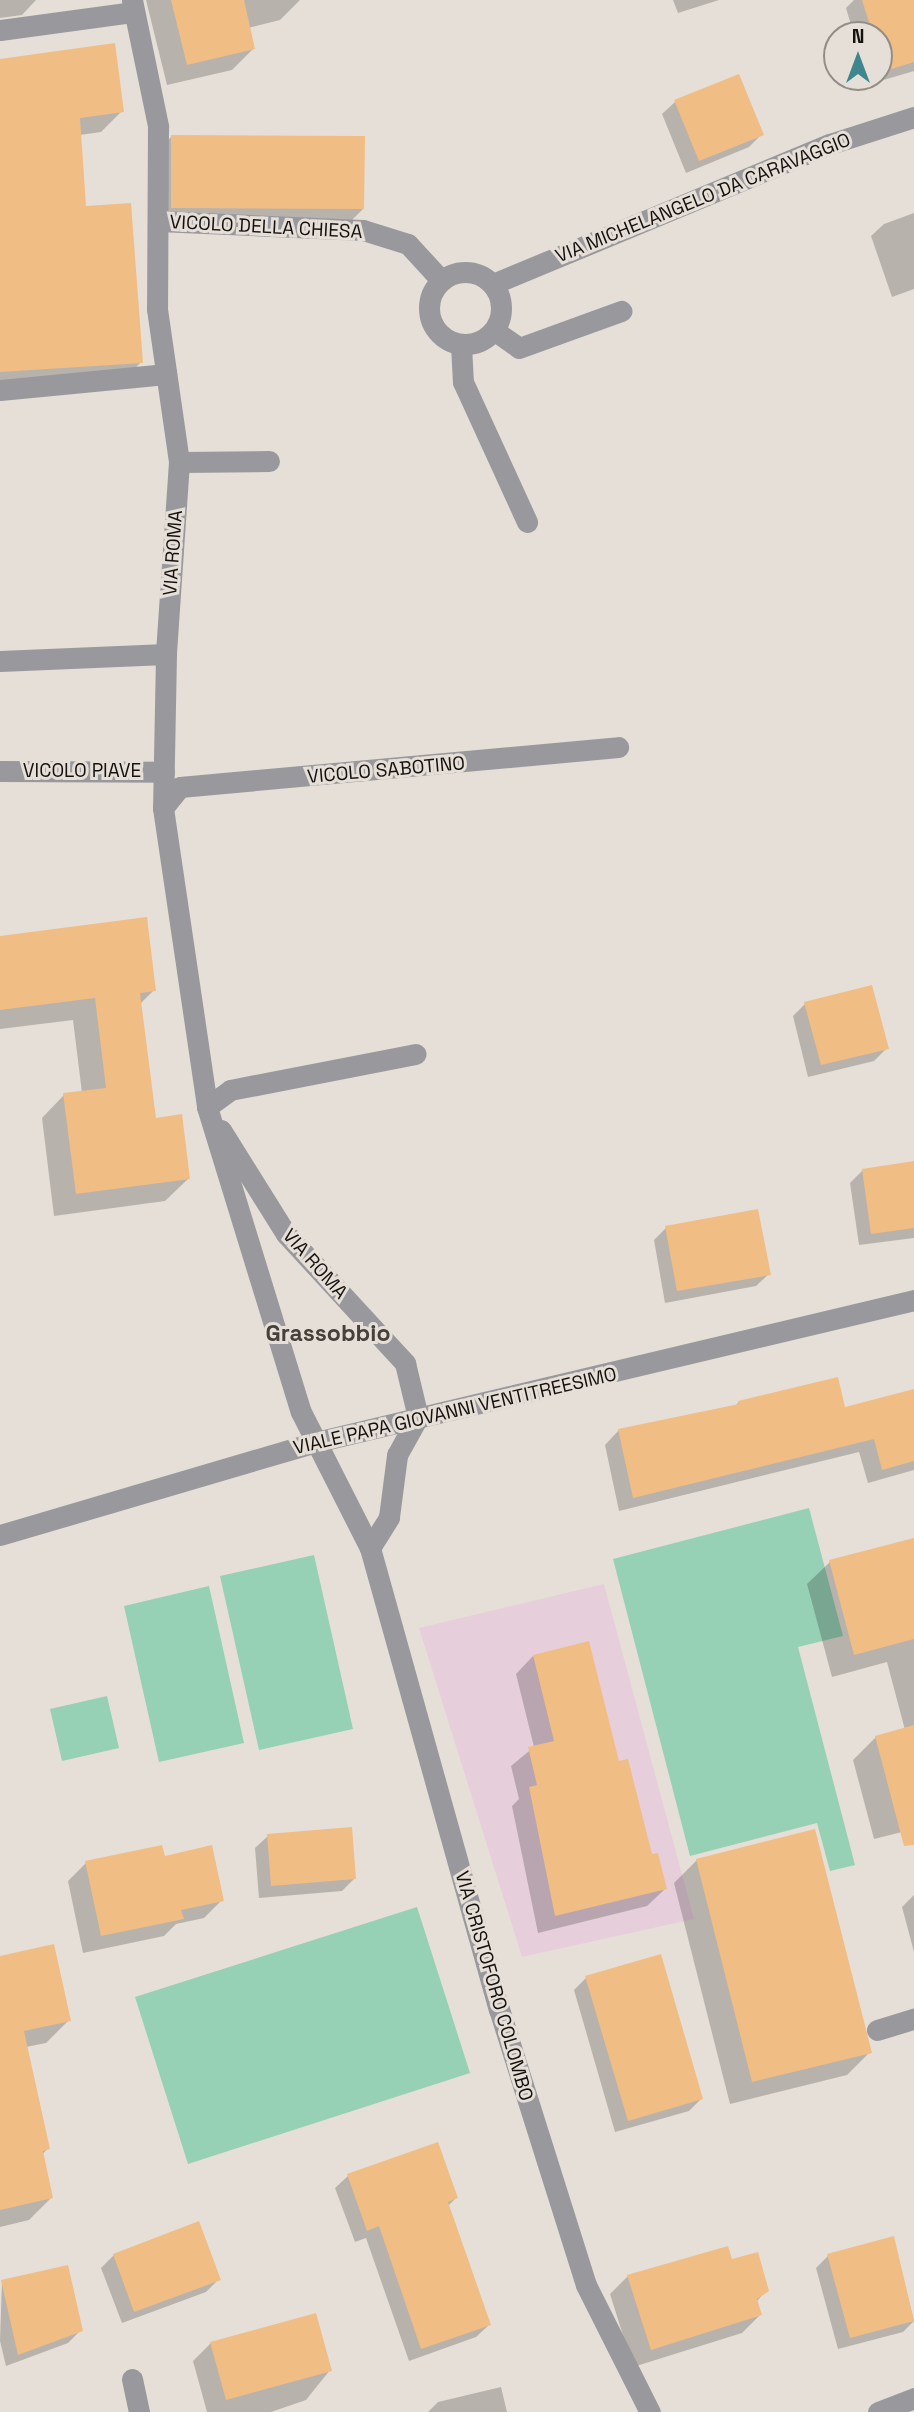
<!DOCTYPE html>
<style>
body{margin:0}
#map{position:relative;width:914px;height:2412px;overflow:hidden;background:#e6dfd7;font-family:"Space Grotesk",sans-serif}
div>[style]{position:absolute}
.education>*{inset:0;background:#e6cfdb}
.green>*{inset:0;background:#96d0b5}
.shadow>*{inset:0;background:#0003}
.building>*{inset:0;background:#f0bd84}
.street>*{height:21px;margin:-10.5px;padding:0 10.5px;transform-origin:10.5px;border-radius:10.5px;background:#99999d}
.street>.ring{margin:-10.5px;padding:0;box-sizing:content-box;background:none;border:21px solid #99999d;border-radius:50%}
span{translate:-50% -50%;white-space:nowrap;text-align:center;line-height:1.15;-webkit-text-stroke:6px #e6dfd7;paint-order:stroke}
.street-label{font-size:19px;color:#14110f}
.quarter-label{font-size:23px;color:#46403a;font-weight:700}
.north{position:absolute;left:823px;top:21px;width:70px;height:70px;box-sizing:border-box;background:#e6dfd7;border:2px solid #928d87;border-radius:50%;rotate:0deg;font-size:19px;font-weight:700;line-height:28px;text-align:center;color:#14110f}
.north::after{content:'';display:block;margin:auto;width:24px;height:32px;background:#3f868e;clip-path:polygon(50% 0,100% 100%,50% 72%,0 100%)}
</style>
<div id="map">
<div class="education">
<div style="clip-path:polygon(604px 1584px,694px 1919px,522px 1957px,419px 1628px)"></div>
</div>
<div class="green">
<div style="clip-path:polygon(809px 1508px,843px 1636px,798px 1647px,855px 1865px,830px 1871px,817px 1823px,690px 1856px,613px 1559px)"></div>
<div style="clip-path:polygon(314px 1555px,353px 1729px,259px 1750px,220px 1576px)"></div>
<div style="clip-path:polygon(209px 1586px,244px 1743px,159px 1762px,124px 1606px)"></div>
<div style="clip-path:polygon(107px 1696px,119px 1748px,62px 1761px,50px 1709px)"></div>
<div style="clip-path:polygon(417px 1907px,470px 2073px,188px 2164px,135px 1997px)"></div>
</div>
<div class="shadow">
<div style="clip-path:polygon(0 0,36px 0,22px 15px,0 18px)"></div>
<div style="clip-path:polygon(146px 0,300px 0,280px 20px,248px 28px,253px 49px,232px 70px,167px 85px)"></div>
<div style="clip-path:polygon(673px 0,719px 0,678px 13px)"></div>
<div style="clip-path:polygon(854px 0,914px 0,914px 71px,870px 84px,868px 77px,879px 77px,879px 35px,854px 35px,846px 8px)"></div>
<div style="clip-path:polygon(0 60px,122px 111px,101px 132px,80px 135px,85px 208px,141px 362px,120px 384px,0 392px)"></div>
<div style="clip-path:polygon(675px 102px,762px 134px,749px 147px,686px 173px,662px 114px)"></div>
<div style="clip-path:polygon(172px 136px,363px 209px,345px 227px,153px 226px,154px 155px)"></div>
<div style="clip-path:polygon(914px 213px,914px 289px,892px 297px,871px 236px,884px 224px)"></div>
<div style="clip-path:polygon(0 938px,154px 990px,140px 1004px,154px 1120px,188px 1179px,165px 1201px,54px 1216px,42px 1118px,64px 1095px,82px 1093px,73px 1020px,0 1029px)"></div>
<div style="clip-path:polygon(805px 1004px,887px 1048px,874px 1061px,808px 1077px,793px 1016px)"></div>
<div style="clip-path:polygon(914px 1163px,914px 1238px,859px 1245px,850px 1183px,863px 1170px)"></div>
<div style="clip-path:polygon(666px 1228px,769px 1274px,756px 1286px,665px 1303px,654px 1240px)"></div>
<div style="clip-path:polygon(914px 1391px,914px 1470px,868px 1483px,859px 1452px,619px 1511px,605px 1445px,619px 1430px,734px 1407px,739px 1402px,843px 1409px)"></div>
<div style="clip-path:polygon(914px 1540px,914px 1829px,874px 1839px,853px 1760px,876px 1737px,905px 1730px,887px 1662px,832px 1677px,807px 1584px,830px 1562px)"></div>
<div style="clip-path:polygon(533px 1656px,618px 1763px,665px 1889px,647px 1906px,538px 1933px,512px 1806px,519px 1799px,511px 1766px,534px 1747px,516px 1674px)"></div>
<div style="clip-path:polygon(268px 1836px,354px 1879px,342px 1891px,259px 1898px,255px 1848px)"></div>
<div style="clip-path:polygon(164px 1858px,222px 1900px,204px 1918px,176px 1924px,164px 1936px,83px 1953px,68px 1881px,86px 1863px)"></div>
<div style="clip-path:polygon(697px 1860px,870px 2052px,847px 2075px,730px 2104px,674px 1883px)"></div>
<div style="clip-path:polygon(914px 1895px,914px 1952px,902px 1907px)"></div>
<div style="clip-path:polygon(0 1958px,69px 2020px,46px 2043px,26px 2047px,48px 2148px,42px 2155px,51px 2198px,29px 2220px,0 2227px)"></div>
<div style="clip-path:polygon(586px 1978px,701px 2099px,689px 2111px,615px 2132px,574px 1990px)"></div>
<div style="clip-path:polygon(348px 2176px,456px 2198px,448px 2206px,489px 2325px,476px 2337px,409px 2361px,366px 2238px,355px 2242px,335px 2188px)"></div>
<div style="clip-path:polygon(893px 2238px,914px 2321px,903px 2332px,838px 2349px,816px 2268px,828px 2256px)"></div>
<div style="clip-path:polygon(114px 2255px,219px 2279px,206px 2292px,122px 2323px,101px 2268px)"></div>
<div style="clip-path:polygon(731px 2261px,767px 2290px,756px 2302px,760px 2315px,742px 2333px,633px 2367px,610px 2294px,628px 2276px)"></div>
<div style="clip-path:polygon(2px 2281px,81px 2330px,68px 2343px,6px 2366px,0 2341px)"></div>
<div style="clip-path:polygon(211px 2343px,330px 2370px,306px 2400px,271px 2412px,207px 2412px,193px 2361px)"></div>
<div style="clip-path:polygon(501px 2387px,507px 2412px,428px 2412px,438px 2402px)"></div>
</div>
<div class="building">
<div style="clip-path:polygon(171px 0,244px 0,255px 49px,187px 65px)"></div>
<div style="clip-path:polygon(862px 0,914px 0,914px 62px,885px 71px,879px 35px,873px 35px)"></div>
<div style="clip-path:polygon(115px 43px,124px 112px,80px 118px,86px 206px,131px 203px,143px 363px,0 372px,0 59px)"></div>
<div style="clip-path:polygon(739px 74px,764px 135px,699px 161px,674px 100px)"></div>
<div style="clip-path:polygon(171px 135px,365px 136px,364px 209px,171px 208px)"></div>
<div style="clip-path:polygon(147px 917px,156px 991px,140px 993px,156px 1118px,182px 1114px,190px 1179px,76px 1194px,63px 1093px,106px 1088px,95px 998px,0 1010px,0 936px)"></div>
<div style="clip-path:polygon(872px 985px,889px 1049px,821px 1065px,804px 1002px)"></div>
<div style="clip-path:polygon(914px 1161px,914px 1228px,871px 1234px,862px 1169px)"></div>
<div style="clip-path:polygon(758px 1209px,771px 1275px,677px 1291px,665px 1226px)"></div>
<div style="clip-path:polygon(838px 1377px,845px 1407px,914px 1389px,914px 1461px,882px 1470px,874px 1439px,633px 1498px,618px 1429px,739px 1404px,738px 1401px)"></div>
<div style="clip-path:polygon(914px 1538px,914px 1639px,854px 1655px,829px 1560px)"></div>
<div style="clip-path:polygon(589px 1641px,619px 1761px,628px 1759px,652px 1854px,658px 1853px,667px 1889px,555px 1916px,529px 1787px,537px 1785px,528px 1747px,554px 1741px,533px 1655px)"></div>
<div style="clip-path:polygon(914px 1725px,914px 1845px,904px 1846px,875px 1736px)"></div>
<div style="clip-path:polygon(352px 1827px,356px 1879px,271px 1886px,267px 1834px)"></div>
<div style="clip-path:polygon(815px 1829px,872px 2053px,752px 2082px,696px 1859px)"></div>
<div style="clip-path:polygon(162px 1845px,165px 1856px,212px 1845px,224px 1901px,181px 1910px,184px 1919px,101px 1936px,85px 1861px)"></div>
<div style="clip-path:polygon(54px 1944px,71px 2021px,24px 2031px,50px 2149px,43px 2151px,53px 2198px,0 2210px,0 1956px)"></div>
<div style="clip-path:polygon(661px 1954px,703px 2099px,628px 2121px,585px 1976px)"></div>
<div style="clip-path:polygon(438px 2142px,458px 2198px,448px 2202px,491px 2325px,421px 2349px,379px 2226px,367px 2231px,347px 2174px)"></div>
<div style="clip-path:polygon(199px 2221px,221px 2280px,134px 2312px,113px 2254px)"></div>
<div style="clip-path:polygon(894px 2236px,914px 2321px,850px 2338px,827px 2254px)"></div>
<div style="clip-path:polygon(728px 2246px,732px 2259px,758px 2252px,769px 2291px,757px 2299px,762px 2315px,651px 2350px,627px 2275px)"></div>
<div style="clip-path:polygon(68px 2265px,83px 2331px,18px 2355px,1px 2280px)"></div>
<div style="clip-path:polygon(316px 2313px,332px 2371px,226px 2400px,210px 2342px)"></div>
</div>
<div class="street">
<div style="left:132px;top:0;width:129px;rotate:78.3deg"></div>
<div style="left:158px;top:126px;width:183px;rotate:90.3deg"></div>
<div style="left:157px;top:309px;width:155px;rotate:81.8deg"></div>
<div style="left:179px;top:462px;width:192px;rotate:93.9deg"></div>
<div style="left:166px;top:654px;width:154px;rotate:91.1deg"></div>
<div style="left:163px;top:808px;width:302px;rotate:81.6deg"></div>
<div style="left:207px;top:1107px;width:319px;rotate:72.9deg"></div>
<div style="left:301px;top:1412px;width:153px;rotate:63.1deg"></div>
<div style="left:370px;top:1548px;width:479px;rotate:74.4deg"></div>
<div style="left:499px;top:2009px;width:289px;rotate:72.5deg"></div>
<div style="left:586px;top:2285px;width:142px;rotate:63.3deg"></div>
<div style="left:0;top:30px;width:135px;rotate:-7.7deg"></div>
<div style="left:158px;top:221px;width:205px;rotate:2.5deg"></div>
<div style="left:363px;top:230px;width:47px;rotate:17.3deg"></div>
<div style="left:408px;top:244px;width:49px;rotate:47.5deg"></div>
<div class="ring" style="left:429px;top:272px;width:51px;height:51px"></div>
<div style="left:493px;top:284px;width:365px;rotate:-22.6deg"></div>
<div style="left:830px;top:144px;width:88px;rotate:-17.8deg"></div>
<div style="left:495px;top:331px;width:29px;rotate:35deg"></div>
<div style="left:519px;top:348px;width:109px;rotate:-19.9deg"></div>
<div style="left:461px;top:345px;width:37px;rotate:87deg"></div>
<div style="left:463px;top:382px;width:154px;rotate:65.4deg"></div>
<div style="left:0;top:390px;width:167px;rotate:-5.5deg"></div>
<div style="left:179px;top:462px;width:90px;rotate:-0.6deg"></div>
<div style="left:0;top:661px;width:166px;rotate:-2.4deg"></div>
<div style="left:0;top:771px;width:164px;rotate:0.3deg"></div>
<div style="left:163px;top:808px;width:27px;rotate:-51deg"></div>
<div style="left:180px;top:787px;width:440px;rotate:-5.2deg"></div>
<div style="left:207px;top:1107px;width:29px;rotate:-36deg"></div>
<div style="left:230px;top:1090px;width:189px;rotate:-11deg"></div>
<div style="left:221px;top:1130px;width:123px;rotate:58deg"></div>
<div style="left:286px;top:1234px;width:176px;rotate:47.3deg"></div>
<div style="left:405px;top:1363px;width:56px;rotate:76.5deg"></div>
<div style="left:0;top:1535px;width:329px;rotate:-16.4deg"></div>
<div style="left:316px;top:1442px;width:615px;rotate:-13.36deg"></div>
<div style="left:370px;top:1548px;width:36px;rotate:-58deg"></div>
<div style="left:389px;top:1517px;width:63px;rotate:-82.6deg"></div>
<div style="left:397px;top:1455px;width:43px;rotate:-61.1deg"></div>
<div style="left:877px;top:2030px;width:39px;rotate:-17deg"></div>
<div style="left:132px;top:2379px;width:34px;rotate:78deg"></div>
<div style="left:878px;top:2412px;width:39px;rotate:-21deg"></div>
</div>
<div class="street-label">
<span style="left:703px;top:198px;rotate:-22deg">VIA MICHELANGELO DA CARAVAGGIO</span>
<span style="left:266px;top:227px;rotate:3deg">VICOLO DELLA CHIESA</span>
<span style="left:173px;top:553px;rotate:-86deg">VIA ROMA</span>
<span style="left:386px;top:770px;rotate:-5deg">VICOLO SABOTINO</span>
<span style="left:82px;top:771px">VICOLO PIAVE</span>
<span style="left:315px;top:1264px;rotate:48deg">VIA ROMA</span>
<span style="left:455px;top:1411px;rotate:-13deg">VIALE PAPA GIOVANNI VENTITREESIMO</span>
<span style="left:494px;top:1986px;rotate:74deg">VIA CRISTOFORO COLOMBO</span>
</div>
<div class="quarter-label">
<span style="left:328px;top:1333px">Grassobbio</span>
</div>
<div class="north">N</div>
</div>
